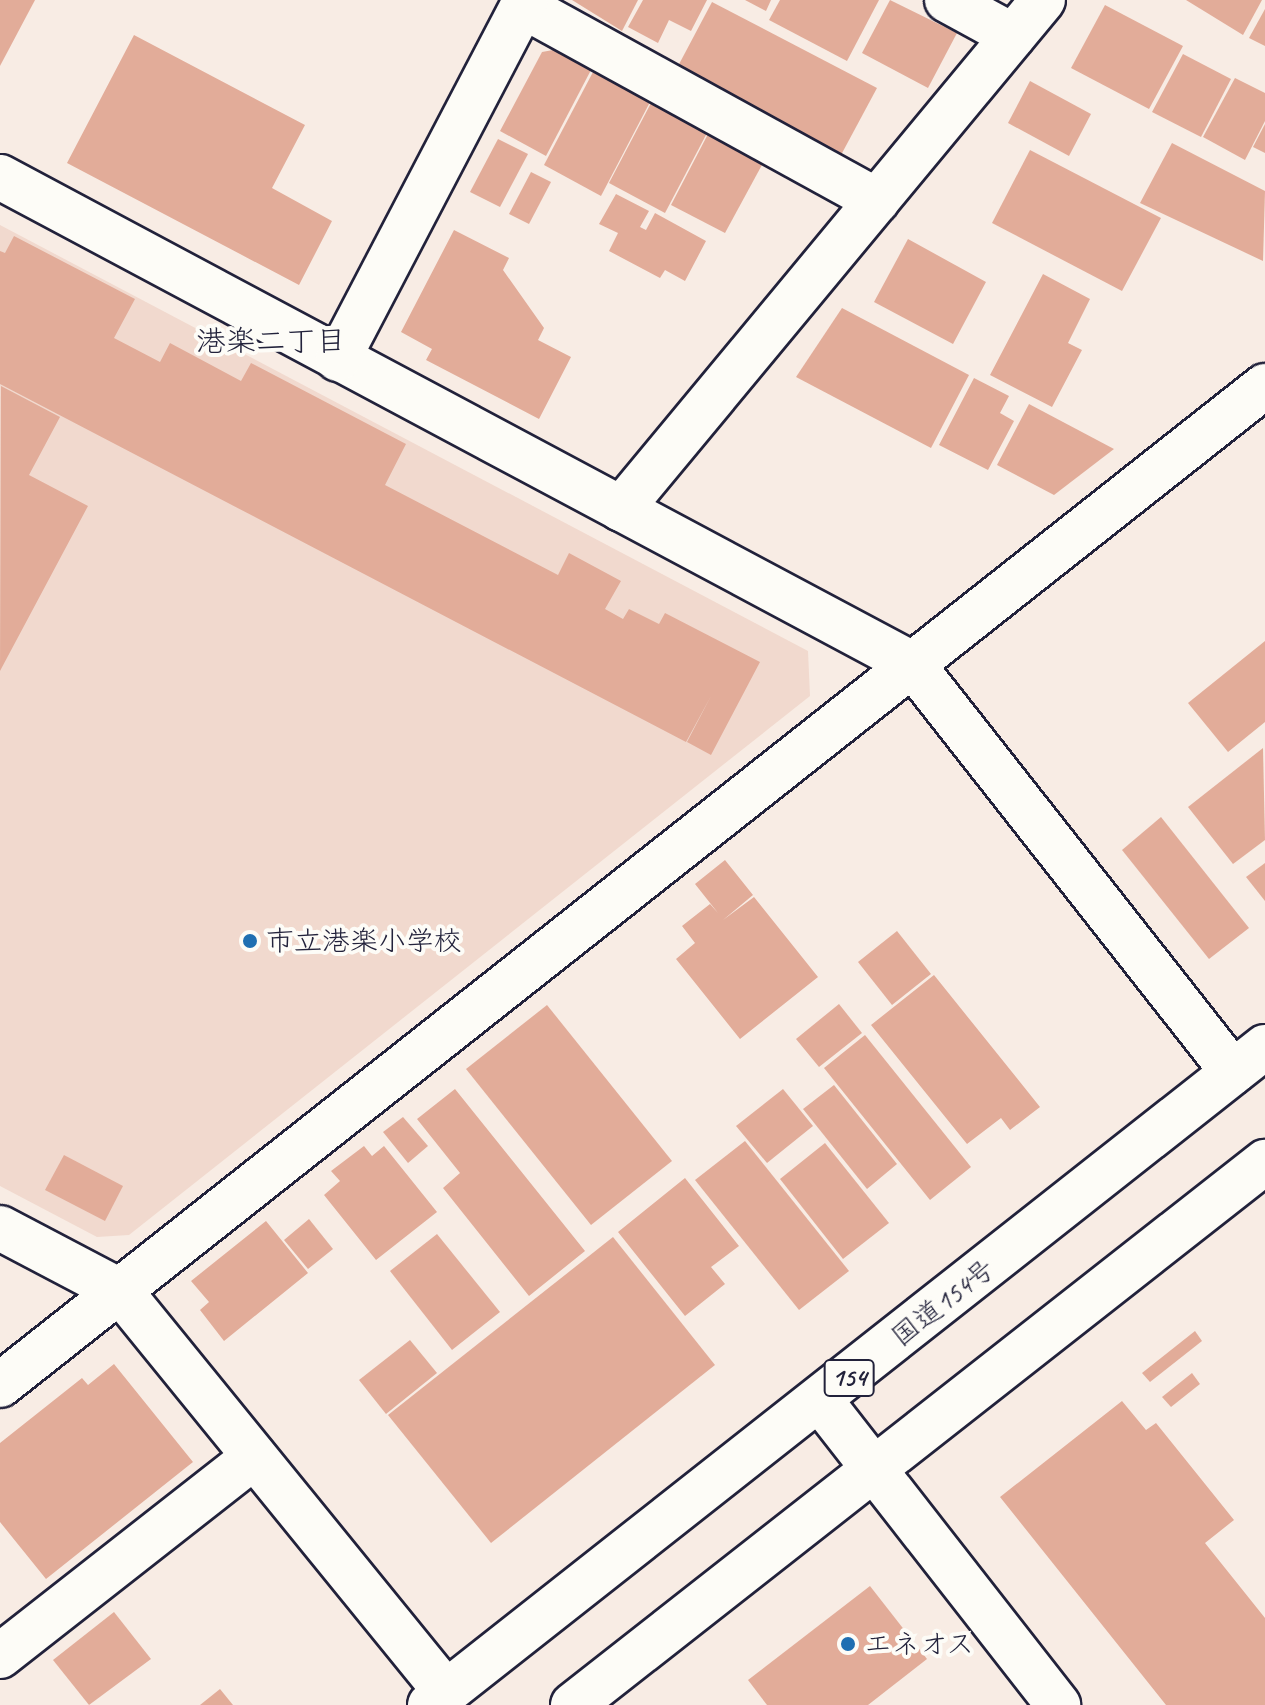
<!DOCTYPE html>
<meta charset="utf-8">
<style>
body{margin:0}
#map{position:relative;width:1265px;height:1705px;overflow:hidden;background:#f8ece4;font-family:Caveat,"Klee One",sans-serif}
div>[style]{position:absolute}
.built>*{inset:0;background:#f1d9ce}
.building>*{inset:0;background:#e2ac99}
.roads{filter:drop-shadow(2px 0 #22223b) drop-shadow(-2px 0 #22223b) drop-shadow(0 2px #22223b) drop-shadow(0 -2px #22223b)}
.street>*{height:44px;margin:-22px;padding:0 22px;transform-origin:22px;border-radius:22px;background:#fdfcf7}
.highway>*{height:44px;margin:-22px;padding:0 22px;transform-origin:22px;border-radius:22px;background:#fdfcf7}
.dots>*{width:22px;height:22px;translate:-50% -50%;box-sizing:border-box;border:4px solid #fdfcf7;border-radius:50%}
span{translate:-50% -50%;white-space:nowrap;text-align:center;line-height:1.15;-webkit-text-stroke:8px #fdfcf7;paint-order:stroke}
.shield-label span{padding:2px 6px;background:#fdfcf7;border:2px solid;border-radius:6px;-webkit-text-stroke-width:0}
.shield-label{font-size:26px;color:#22223b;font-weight:700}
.poi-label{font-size:28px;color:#22223b}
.left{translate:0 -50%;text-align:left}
.street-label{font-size:28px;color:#22223b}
.neighbourhood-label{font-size:30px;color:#22223b}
</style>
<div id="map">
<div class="built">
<div style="clip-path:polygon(0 225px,808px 651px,810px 696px,129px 1235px,97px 1237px,0 1186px)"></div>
</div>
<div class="building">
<div style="clip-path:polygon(0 0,35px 0,0 66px)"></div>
<div style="clip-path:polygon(572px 0,638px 0,622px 31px)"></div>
<div style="clip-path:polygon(643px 0,707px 0,691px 31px,669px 20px,658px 43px,628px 27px)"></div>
<div style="clip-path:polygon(745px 0,771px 0,766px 11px)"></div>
<div style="clip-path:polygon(780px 0,879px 0,847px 61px,769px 20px)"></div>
<div style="clip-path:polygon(890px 0,957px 33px,928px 88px,862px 53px)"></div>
<div style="clip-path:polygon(1186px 0,1262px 0,1243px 35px)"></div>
<div style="clip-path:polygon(712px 2px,877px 88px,841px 155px,677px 68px)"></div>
<div style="clip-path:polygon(1105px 5px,1183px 46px,1149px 109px,1071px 68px)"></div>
<div style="clip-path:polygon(1265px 9px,1265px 46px,1249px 38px)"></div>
<div style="clip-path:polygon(134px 35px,305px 125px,272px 188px,332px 221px,299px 285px,67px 163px)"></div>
<div style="clip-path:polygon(553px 50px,591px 70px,546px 156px,500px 131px,542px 52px)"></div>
<div style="clip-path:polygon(1183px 54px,1231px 79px,1201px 137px,1152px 112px)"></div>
<div style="clip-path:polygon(593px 72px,650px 102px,601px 196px,544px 165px)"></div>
<div style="clip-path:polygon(1235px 78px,1265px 93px,1265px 121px,1245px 160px,1203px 137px)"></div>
<div style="clip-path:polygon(1030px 81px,1091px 114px,1069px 156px,1008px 123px)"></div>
<div style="clip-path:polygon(651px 103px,707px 133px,665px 213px,609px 183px)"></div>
<div style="clip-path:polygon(1265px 124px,1265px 153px,1253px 147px)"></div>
<div style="clip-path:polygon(708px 134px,763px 163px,725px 233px,671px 205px)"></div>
<div style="clip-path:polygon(498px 139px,528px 154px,500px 207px,470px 192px)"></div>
<div style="clip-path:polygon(1172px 143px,1265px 191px,1263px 261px,1140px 203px)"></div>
<div style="clip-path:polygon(1030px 150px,1161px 218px,1122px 291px,992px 223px)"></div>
<div style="clip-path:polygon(531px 172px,551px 182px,529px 224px,509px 214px)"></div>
<div style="clip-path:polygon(616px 194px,649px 211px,640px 227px,646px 230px,655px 213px,706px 241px,685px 281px,665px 270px,660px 278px,609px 251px,618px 233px,599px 224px)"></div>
<div style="clip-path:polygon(454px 230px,509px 258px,503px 270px,544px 328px,538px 340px,571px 357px,539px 419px,426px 360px,432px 349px,401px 332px)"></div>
<div style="clip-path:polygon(14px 236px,135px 299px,114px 338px,160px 362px,170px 343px,241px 381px,251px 363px,406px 444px,385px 485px,558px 575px,569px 553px,621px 581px,605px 609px,623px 619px,629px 609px,659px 624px,665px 613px,760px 662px,711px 755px,687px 742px,711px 696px,686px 742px,0 384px,0 251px,5px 253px)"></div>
<div style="clip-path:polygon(908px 239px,986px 282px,953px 344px,874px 302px)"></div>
<div style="clip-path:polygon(1043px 274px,1090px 299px,1068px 343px,1082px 350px,1052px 407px,990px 375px)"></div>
<div style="clip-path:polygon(842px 308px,969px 375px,931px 448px,796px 377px)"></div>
<div style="clip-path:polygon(974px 378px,1009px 396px,1000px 413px,1014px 421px,988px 470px,939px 445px)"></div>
<div style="clip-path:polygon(1px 386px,60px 417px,29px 475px,88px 506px,0 671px)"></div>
<div style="clip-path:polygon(1029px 404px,1114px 449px,1054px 495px,997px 465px)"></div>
<div style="clip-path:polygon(1265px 641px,1265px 722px,1228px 752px,1188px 703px)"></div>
<div style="clip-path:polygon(1263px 748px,1265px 840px,1233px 864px,1188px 807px)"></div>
<div style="clip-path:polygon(1161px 817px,1249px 928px,1209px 959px,1122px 850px)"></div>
<div style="clip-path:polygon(725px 860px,753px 895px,723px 920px,754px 897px,818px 977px,740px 1039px,676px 959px,695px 943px,682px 926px,710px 904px,718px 913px,695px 884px)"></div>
<div style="clip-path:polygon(1265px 863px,1265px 901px,1246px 877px)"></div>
<div style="clip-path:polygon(897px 931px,931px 974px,892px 1005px,858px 962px)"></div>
<div style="clip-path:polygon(934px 975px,1040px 1107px,1010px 1130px,1001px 1118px,967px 1144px,871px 1025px)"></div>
<div style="clip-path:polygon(839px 1004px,862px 1033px,819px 1067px,796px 1039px)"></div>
<div style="clip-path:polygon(547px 1005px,672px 1161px,591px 1225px,466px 1069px)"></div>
<div style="clip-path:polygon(865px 1035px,971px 1167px,930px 1200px,824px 1068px)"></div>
<div style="clip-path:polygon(834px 1085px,897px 1164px,867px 1189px,803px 1109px)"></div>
<div style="clip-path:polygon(455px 1089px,585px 1251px,529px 1296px,443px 1188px,460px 1173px,417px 1119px)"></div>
<div style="clip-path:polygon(783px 1089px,813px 1126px,767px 1163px,736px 1126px)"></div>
<div style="clip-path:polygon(403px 1117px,428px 1146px,408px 1163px,383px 1132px)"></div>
<div style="clip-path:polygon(745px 1141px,849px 1271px,799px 1310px,695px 1180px)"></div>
<div style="clip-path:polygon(825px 1143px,889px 1223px,843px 1259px,780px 1179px)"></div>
<div style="clip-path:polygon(364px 1146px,372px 1156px,384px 1146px,437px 1212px,376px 1260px,324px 1195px,340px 1181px,331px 1171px)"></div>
<div style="clip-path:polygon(64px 1155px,123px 1186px,105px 1221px,45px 1190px)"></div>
<div style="clip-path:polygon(685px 1178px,739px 1246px,711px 1267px,725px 1284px,685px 1316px,618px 1232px)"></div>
<div style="clip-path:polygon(309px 1219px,333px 1249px,308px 1269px,284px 1240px)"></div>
<div style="clip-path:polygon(266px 1221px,308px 1273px,224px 1341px,200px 1310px,209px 1302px,191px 1281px)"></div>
<div style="clip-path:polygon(437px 1234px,500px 1312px,452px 1350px,390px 1271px)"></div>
<div style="clip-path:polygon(613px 1237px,715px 1365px,491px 1543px,388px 1415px)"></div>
<div style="clip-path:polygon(1195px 1331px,1202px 1341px,1150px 1382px,1142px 1373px)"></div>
<div style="clip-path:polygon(410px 1340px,437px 1373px,386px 1414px,359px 1380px)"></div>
<div style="clip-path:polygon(114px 1364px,193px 1462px,46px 1579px,0 1522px,0 1443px,82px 1378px,88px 1385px)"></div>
<div style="clip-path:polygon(1192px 1373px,1200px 1384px,1171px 1407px,1162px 1397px)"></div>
<div style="clip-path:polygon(1122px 1401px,1146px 1430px,1156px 1423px,1234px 1520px,1205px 1543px,1265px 1618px,1265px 1705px,1166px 1705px,1000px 1497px)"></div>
<div style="clip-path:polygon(870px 1586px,927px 1659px,868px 1705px,767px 1705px,748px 1680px)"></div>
<div style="clip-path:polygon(114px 1612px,151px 1659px,89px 1705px,53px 1660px)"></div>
<div style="clip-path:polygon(220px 1689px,233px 1705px,200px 1705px)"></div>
</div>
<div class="roads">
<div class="street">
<div style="left:947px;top:0;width:75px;rotate:28.6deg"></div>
<div style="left:523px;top:6px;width:404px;rotate:28.8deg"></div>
<div style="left:0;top:177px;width:1034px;rotate:28.1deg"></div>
<div style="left:912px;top:664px;width:519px;rotate:51.81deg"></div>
<div style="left:338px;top:359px;width:405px;rotate:-62.4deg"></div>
<div style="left:621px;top:509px;width:661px;rotate:-50.34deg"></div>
<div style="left:0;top:1228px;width:136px;rotate:27.7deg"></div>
<div style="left:120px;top:1291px;width:517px;rotate:50.89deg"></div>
<div style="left:0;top:1385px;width:1612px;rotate:-38.3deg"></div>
<div style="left:820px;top:1400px;width:387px;rotate:52deg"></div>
<div style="left:0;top:1656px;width:323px;rotate:-38.1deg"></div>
</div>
<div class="highway">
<div style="left:430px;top:1705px;width:1063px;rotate:-38.24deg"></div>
<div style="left:573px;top:1705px;width:880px;rotate:-38.12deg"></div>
</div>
</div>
<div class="dots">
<div style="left:250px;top:941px;background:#1f6fb2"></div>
<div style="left:848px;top:1644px;background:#1f6fb2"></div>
</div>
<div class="shield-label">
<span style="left:849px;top:1378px">154</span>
</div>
<div class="poi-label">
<span class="left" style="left:266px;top:941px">市立港楽小学校</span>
<span class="left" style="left:864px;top:1644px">エネオス</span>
</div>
<div class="street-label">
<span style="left:943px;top:1303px;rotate:-38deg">国道154号</span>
</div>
<div class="neighbourhood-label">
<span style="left:271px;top:341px">港楽二丁目</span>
</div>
</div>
